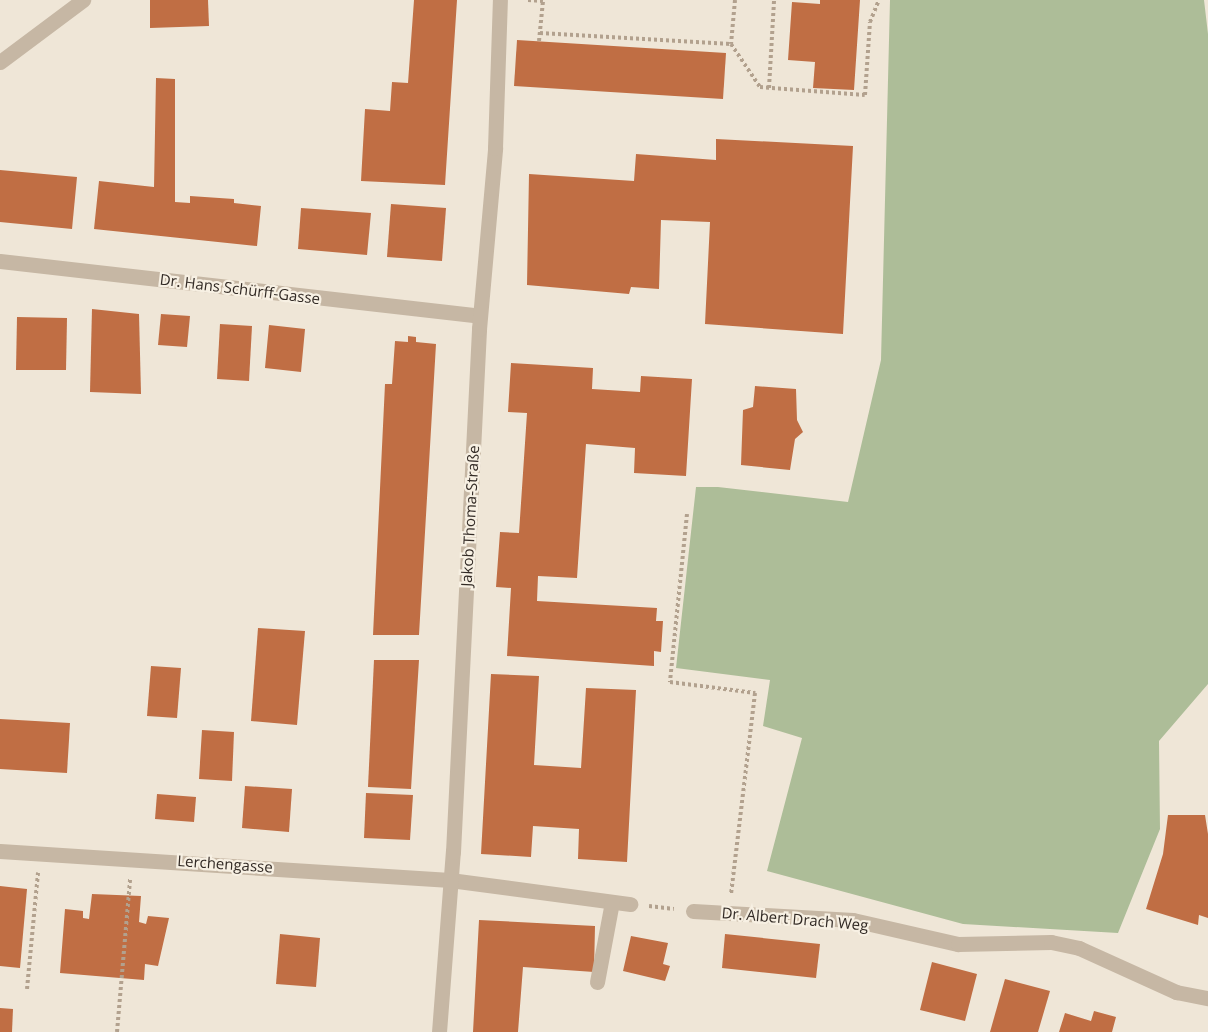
<!DOCTYPE html>
<meta charset="utf-8">
<style>
body{margin:0}
#map{position:relative;width:1208px;height:1032px;overflow:hidden;background:#efe6d7;font-family:"Open Sans",sans-serif}
div>[style]{position:absolute}
.green>*{inset:0;background:#adbd98}
.building>*{inset:0;background:#c06e44}
.path>*{height:4px;margin-top:-2px;transform-origin:0;background:repeating-linear-gradient(90deg,#b2a18e 0 3px,transparent 0 6px)}
.minor>*{height:15px;margin:-7.5px;padding:0 7.5px;transform-origin:7.5px;border-radius:7.5px;background:#c6b7a4}
span{translate:-50% -50%;white-space:nowrap;text-align:center;line-height:1.15;-webkit-text-stroke:4.5px #f7f0e3;paint-order:stroke}
.street-label{font-size:15px;color:#322a25}
</style>
<div id="map">
<div class="green">
<div style="clip-path:polygon(890px 0,1204px 0,1208px 34px,1208px 684px,1159px 741px,1160px 829px,1118px 933px,963px 924px,767px 871px,802px 738px,763px 726px,770px 680px,676px 668px,696px 487px,718px 487px,848px 502px,881px 360px)"></div>
</div>
<div class="building">
<div style="clip-path:polygon(150px 0,208px 0,209px 26px,150px 28px)"></div>
<div style="clip-path:polygon(414px 0,457px 0,445px 185px,361px 181px,365px 109px,390px 111px,392px 82px,408px 83px)"></div>
<div style="clip-path:polygon(820px 0,860px 0,854px 90px,813px 88px,815px 62px,788px 60px,792px 2px,820px 4px)"></div>
<div style="clip-path:polygon(517px 40px,726px 53px,723px 99px,514px 86px)"></div>
<div style="clip-path:polygon(156px 78px,175px 79px,175px 202px,190px 203px,190px 196px,234px 199px,234px 203px,261px 206px,257px 246px,94px 229px,99px 181px,154px 187px)"></div>
<div style="clip-path:polygon(716px 139px,853px 146px,843px 334px,705px 324px,710px 222px,661px 220px,659px 289px,631px 287px,629px 294px,527px 285px,529px 174px,634px 181px,636px 154px,716px 160px)"></div>
<div style="clip-path:polygon(0 170px,77px 177px,72px 229px,0 222px)"></div>
<div style="clip-path:polygon(391px 204px,446px 208px,442px 261px,387px 257px)"></div>
<div style="clip-path:polygon(301px 208px,371px 213px,367px 255px,298px 249px)"></div>
<div style="clip-path:polygon(92px 309px,139px 314px,141px 394px,90px 392px)"></div>
<div style="clip-path:polygon(161px 314px,190px 316px,187px 347px,158px 345px)"></div>
<div style="clip-path:polygon(17px 317px,67px 318px,66px 370px,16px 370px)"></div>
<div style="clip-path:polygon(220px 324px,252px 326px,249px 381px,217px 379px)"></div>
<div style="clip-path:polygon(269px 325px,305px 329px,301px 372px,265px 368px)"></div>
<div style="clip-path:polygon(408px 336px,416px 337px,416px 342px,436px 344px,419px 635px,373px 635px,385px 384px,392px 384px,395px 341px,408px 342px)"></div>
<div style="clip-path:polygon(511px 363px,593px 368px,592px 389px,640px 392px,641px 376px,692px 379px,686px 476px,634px 473px,635px 448px,586px 444px,577px 578px,538px 576px,537px 601px,657px 608px,656px 621px,663px 621px,661px 652px,654px 651px,654px 666px,507px 656px,511px 588px,496px 587px,500px 532px,519px 533px,527px 413px,508px 412px)"></div>
<div style="clip-path:polygon(755px 386px,796px 389px,797px 420px,803px 432px,795px 439px,790px 470px,741px 465px,743px 410px,753px 407px)"></div>
<div style="clip-path:polygon(258px 628px,305px 631px,297px 725px,251px 721px)"></div>
<div style="clip-path:polygon(374px 660px,419px 660px,411px 789px,368px 787px)"></div>
<div style="clip-path:polygon(151px 666px,181px 668px,177px 718px,147px 716px)"></div>
<div style="clip-path:polygon(491px 674px,539px 676px,534px 765px,581px 768px,586px 688px,636px 690px,627px 862px,578px 859px,579px 829px,533px 826px,531px 857px,481px 854px)"></div>
<div style="clip-path:polygon(0 719px,70px 723px,67px 773px,0 769px)"></div>
<div style="clip-path:polygon(202px 730px,234px 732px,232px 781px,199px 779px)"></div>
<div style="clip-path:polygon(245px 786px,292px 789px,289px 832px,242px 828px)"></div>
<div style="clip-path:polygon(366px 793px,413px 795px,410px 840px,364px 838px)"></div>
<div style="clip-path:polygon(157px 794px,196px 797px,194px 822px,155px 819px)"></div>
<div style="clip-path:polygon(1168px 815px,1205px 815px,1208px 834px,1208px 918px,1199px 915px,1198px 925px,1146px 909px,1163px 854px)"></div>
<div style="clip-path:polygon(0 886px,27px 889px,20px 968px,0 966px)"></div>
<div style="clip-path:polygon(92px 894px,141px 896px,139px 922px,146px 924px,148px 916px,169px 918px,158px 966px,145px 964px,144px 980px,60px 973px,65px 909px,83px 911px,83px 918px,89px 919px)"></div>
<div style="clip-path:polygon(479px 920px,595px 926px,594px 972px,523px 967px,518px 1032px,473px 1032px)"></div>
<div style="clip-path:polygon(280px 934px,320px 938px,316px 987px,276px 984px)"></div>
<div style="clip-path:polygon(725px 934px,820px 944px,816px 978px,722px 968px)"></div>
<div style="clip-path:polygon(631px 936px,668px 943px,663px 964px,670px 966px,665px 981px,623px 971px)"></div>
<div style="clip-path:polygon(932px 962px,977px 974px,965px 1021px,920px 1010px)"></div>
<div style="clip-path:polygon(1005px 979px,1050px 991px,1038px 1032px,990px 1032px)"></div>
<div style="clip-path:polygon(0 1008px,13px 1009px,12px 1032px,0 1032px)"></div>
<div style="clip-path:polygon(1094px 1011px,1116px 1017px,1112px 1032px,1059px 1032px,1065px 1013px,1091px 1021px)"></div>
</div>
<div class="path">
<div style="left:528px;top:0;width:15px;rotate:4deg"></div>
<div style="left:735px;top:0;width:44px;rotate:95.2deg"></div>
<div style="left:731px;top:44px;width:52px;rotate:56deg"></div>
<div style="left:760px;top:87px;width:105px;rotate:4.4deg"></div>
<div style="left:865px;top:95px;width:73px;rotate:-86.1deg"></div>
<div style="left:870px;top:22px;width:24px;rotate:-68deg"></div>
<div style="left:540px;top:33px;width:191px;rotate:3.3deg"></div>
<div style="left:539px;top:41px;width:40px;rotate:-84.3deg"></div>
<div style="left:769px;top:88px;width:88px;rotate:-86.7deg"></div>
<div style="left:687px;top:514px;width:169px;rotate:95.8deg"></div>
<div style="left:670px;top:682px;width:86px;rotate:7.4deg"></div>
<div style="left:755px;top:693px;width:202px;rotate:96.8deg"></div>
<div style="left:649px;top:906px;width:25px;rotate:7deg"></div>
<div style="left:27px;top:989px;width:117px;rotate:-84.6deg"></div>
<div style="left:117px;top:1032px;width:154px;rotate:-85.1deg"></div>
</div>
<div class="minor">
<div style="left:0;top:62px;width:104px;rotate:-36.8deg"></div>
<div style="left:0;top:261px;width:483px;rotate:6.5deg"></div>
<div style="left:0;top:851px;width:451px;rotate:3.7deg"></div>
<div style="left:450px;top:880px;width:182px;rotate:7.6deg"></div>
<div style="left:693px;top:911px;width:160px;rotate:3.2deg"></div>
<div style="left:853px;top:920px;width:108px;rotate:12.9deg"></div>
<div style="left:958px;top:944px;width:93px;rotate:-1.2deg"></div>
<div style="left:1051px;top:942px;width:29px;rotate:12deg"></div>
<div style="left:1079px;top:948px;width:107px;rotate:24.4deg"></div>
<div style="left:1176px;top:992px;width:33px;rotate:11deg"></div>
<div style="left:597px;top:982px;width:81px;rotate:-79.4deg"></div>
<div style="left:439px;top:1032px;width:181px;rotate:-85.6deg"></div>
<div style="left:453px;top:852px;width:524px;rotate:-87.15deg"></div>
<div style="left:479px;top:329px;width:182px;rotate:-84.9deg"></div>
<div style="left:495px;top:148px;width:148px;rotate:-88.1deg"></div>
</div>
<div class="street-label">
<span style="left:240px;top:289px;rotate:7deg">Dr. Hans Schürff-Gasse</span>
<span style="left:470px;top:516px;rotate:-87deg">Jakob Thoma-Straße</span>
<span style="left:225px;top:864px;rotate:4deg">Lerchengasse</span>
<span style="left:795px;top:919px;rotate:5deg">Dr. Albert Drach Weg</span>
</div>
</div>
